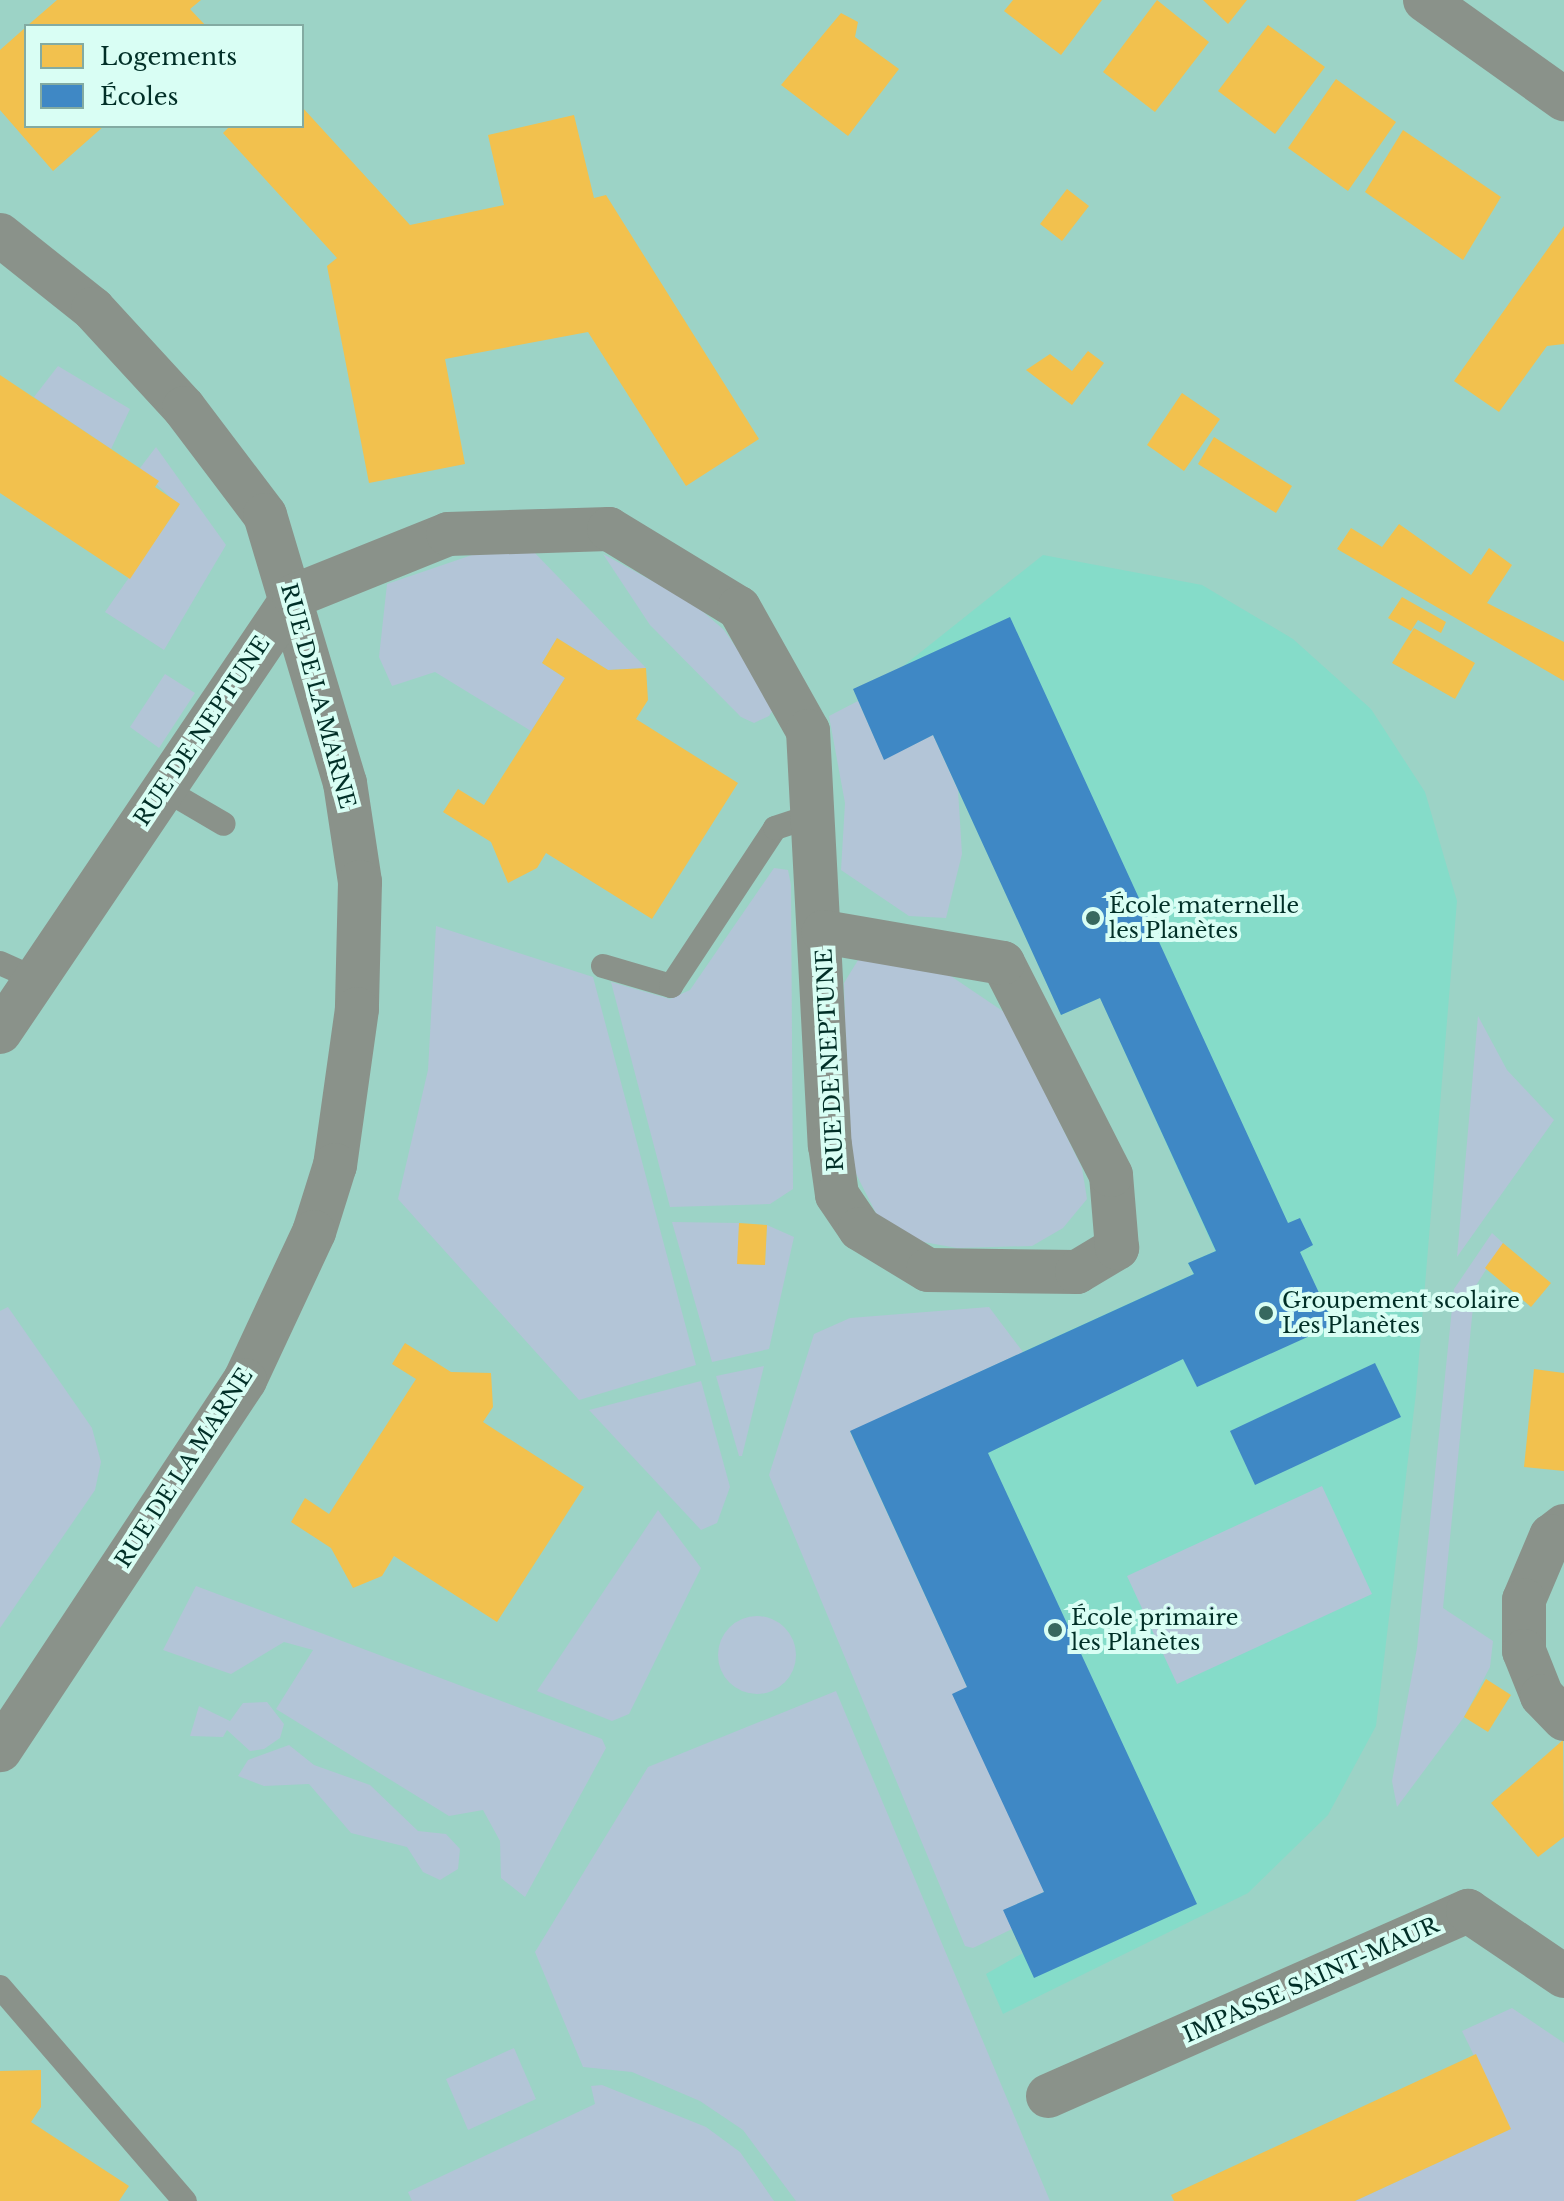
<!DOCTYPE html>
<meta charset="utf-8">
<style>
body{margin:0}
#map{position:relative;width:1564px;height:2201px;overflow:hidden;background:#9cd3c6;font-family:"Libre Baskerville",serif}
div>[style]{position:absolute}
.built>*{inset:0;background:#85dcc9}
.green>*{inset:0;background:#b3c5d7}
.round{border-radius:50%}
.homes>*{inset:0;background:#f2c14e}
.schools>*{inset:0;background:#3f88c5}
.service>*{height:24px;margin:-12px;padding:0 12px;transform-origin:12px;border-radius:12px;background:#8a928a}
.minor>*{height:44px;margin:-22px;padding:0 22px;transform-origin:22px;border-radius:22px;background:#8a928a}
.dots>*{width:22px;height:22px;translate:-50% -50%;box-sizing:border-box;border:4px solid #d9fef4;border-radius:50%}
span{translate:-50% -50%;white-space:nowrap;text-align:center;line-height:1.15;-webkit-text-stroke:8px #d9fef4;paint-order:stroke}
.street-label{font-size:22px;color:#012f27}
.poi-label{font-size:22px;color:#012f27}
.left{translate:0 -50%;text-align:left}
.legend{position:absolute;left:24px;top:24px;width:280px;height:104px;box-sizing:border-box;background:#d9fef4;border:2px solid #83aba2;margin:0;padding:10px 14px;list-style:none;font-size:24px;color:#012f27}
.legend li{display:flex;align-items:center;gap:16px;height:40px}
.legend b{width:40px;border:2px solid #83aba2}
</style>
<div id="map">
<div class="built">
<div style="clip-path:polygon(1043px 555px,1202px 585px,1293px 639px,1371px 709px,1425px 792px,1457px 901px,1416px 1393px,1376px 1726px,1328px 1815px,1248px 1893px,1003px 2014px,986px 1974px,1023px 1953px,1003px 1910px,967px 1687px,850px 1431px,1193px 1274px,1188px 1263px,1215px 1251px,1100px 998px,1061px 1015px,902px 667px)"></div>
</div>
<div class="green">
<div style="clip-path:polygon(58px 366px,130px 409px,111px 449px,34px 397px)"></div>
<div style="clip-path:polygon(156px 447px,226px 545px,164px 650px,105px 612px,179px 506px,140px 468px)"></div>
<div style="clip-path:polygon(533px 551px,646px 668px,608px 670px,557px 638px,542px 663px,565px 678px,531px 731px,435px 672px,392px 686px,379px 657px,387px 584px,472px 555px)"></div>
<div style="clip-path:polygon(603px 554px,693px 603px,724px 630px,776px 705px,769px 716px,754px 723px,741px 717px,650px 625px)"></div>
<div style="clip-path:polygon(165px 674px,195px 693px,159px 748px,130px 727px)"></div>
<div style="clip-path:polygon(858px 701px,884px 759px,933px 735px,958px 790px,962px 854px,946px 918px,909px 916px,841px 870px,845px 803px,829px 716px)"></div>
<div style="clip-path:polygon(774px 868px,788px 870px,791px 885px,793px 1189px,770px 1204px,670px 1207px,611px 982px,670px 999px,690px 990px)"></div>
<div style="clip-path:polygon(436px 926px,593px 977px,696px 1365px,579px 1400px,398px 1199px,428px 1070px)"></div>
<div style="clip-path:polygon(866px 947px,930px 962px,1007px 1014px,1082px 1168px,1087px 1199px,1063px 1228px,1032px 1246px,957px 1248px,912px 1240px,881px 1223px,848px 1158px,844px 983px)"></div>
<div style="clip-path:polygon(1478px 1016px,1507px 1070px,1554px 1120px,1457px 1257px)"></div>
<div style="clip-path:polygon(672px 1222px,739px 1223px,738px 1264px,765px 1265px,767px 1225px,794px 1237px,769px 1349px,712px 1362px)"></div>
<div style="clip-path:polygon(1492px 1233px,1503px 1243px,1475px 1287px,1443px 1608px,1493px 1641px,1490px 1667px,1464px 1717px,1397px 1807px,1392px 1781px,1417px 1648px,1454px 1289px)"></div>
<div style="clip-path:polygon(8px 1307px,92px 1428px,101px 1462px,95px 1490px,0 1628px,0 1311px)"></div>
<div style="clip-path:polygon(989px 1307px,1023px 1352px,850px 1432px,967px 1687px,1044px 1892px,1004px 1910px,1012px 1929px,973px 1948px,965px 1946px,769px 1475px,814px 1334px,850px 1318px)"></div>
<div style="clip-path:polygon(764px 1366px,742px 1456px,739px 1456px,716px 1376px)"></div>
<div style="clip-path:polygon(701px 1381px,730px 1487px,717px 1523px,701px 1530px,589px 1410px)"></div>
<div style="clip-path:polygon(1322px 1486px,1372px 1594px,1177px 1684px,1127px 1576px)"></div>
<div style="clip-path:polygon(658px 1510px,701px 1568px,629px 1714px,612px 1721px,537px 1691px)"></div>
<div style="clip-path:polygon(196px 1586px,602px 1739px,606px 1748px,525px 1897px,501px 1878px,500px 1841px,483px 1810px,449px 1816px,276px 1709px,313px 1650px,284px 1642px,231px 1674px,163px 1650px)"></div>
<div class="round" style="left:718px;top:1616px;width:78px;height:78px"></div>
<div style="clip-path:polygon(836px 1691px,1050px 2201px,796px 2201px,743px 2130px,700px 2101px,632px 2072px,583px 2067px,535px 1952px,648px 1767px)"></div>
<div style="clip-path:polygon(267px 1702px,284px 1724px,280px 1738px,264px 1749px,250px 1751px,227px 1730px,223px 1737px,190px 1736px,199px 1706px,230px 1721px,243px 1703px)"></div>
<div style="clip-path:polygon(289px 1745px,314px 1765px,370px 1785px,418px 1831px,446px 1834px,460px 1849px,458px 1869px,440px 1880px,423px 1872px,407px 1847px,351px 1833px,309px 1784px,264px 1786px,238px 1776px,248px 1760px)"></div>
<div style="clip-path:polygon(1512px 2008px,1564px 2043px,1564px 2201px,1355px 2201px,1510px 2129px,1462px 2031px)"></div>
<div style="clip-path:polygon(514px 2048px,536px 2099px,468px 2130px,446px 2079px)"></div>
<div style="clip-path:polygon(602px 2085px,706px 2127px,740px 2152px,774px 2201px,412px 2201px,408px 2192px,595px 2104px,591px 2086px)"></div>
</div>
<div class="homes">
<div style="clip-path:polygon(57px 0,201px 0,190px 9px,206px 26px,27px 26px)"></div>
<div style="clip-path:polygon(1013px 0,1102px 0,1061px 55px,1004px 11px)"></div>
<div style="clip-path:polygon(1157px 0,1209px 42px,1155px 112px,1103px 72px)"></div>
<div style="clip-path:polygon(1203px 0,1247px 0,1228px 24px)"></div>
<div style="clip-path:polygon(841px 13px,858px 22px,855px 37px,899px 69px,848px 136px,781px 85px)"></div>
<div style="clip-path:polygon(1268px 25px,1325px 67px,1275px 134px,1218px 91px)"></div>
<div style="clip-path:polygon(26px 27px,26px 126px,104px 126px,53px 171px,0 110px,0 50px)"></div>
<div style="clip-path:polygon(1336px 79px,1396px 122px,1348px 191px,1288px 148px)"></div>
<div style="clip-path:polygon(302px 107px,410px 225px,504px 205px,488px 135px,574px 115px,594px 198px,606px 195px,759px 439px,686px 486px,588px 332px,445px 359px,465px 464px,369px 483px,327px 266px,337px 258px,223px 133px,230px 126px,302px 126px)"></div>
<div style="clip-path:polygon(1403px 130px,1501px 197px,1463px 260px,1365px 192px)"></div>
<div style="clip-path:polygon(1067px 189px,1089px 206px,1062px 241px,1040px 224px)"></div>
<div style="clip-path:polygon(1564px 226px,1564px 344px,1547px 346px,1499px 412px,1454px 381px)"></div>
<div style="clip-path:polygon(1088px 351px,1104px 363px,1072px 405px,1026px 370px,1050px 354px,1072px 371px)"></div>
<div style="clip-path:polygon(0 375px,159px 481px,155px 487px,180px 504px,130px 579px,0 493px)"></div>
<div style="clip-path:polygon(1182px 393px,1220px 419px,1184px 471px,1147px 445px)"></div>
<div style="clip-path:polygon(1214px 437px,1292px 486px,1276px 513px,1198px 464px)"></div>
<div style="clip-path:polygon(1399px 524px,1471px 575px,1489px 548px,1512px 565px,1487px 603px,1564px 642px,1564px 681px,1337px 549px,1351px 528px,1382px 547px)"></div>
<div style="clip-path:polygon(1402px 597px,1446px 622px,1441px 633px,1418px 620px,1411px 631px,1388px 618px)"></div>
<div style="clip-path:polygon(1414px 628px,1475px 663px,1455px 699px,1392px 663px)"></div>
<div style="clip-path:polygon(557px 638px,608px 670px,646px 668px,648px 700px,636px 719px,738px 783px,652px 919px,546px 853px,537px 868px,508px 883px,491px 842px,443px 812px,458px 789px,484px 805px,565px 678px,542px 663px)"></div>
<div style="clip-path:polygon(739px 1223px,767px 1225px,765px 1265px,737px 1264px)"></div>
<div style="clip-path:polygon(1503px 1243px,1551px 1283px,1531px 1307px,1485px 1268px)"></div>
<div style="clip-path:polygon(405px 1343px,451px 1372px,491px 1373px,493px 1407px,483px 1422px,584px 1487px,497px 1622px,394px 1556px,382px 1576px,353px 1588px,331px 1548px,291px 1522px,305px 1498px,329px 1514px,416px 1379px,392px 1364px)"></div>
<div style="clip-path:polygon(1534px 1369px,1564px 1373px,1564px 1471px,1524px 1467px)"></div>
<div style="clip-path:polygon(1486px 1679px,1511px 1695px,1488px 1732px,1464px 1717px)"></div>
<div style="clip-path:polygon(1563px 1740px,1564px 1837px,1538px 1857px,1491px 1803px)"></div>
<div style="clip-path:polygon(1476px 2054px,1511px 2129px,1355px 2201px,1174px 2201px,1171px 2195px)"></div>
<div style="clip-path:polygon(41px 2070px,41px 2107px,31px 2122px,129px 2186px,119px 2201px,0 2201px,0 2071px)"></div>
</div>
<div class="schools">
<div style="clip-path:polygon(1010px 617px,1288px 1223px,1300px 1218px,1313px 1245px,1300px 1252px,1334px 1325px,1197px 1387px,1183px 1359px,988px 1453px,1197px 1904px,1034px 1978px,1003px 1910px,1044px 1892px,952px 1694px,967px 1687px,850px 1431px,1194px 1274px,1188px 1263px,1216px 1251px,1100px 998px,1061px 1015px,933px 735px,884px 760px,853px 689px)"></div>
<div style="clip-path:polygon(1375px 1363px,1401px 1417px,1255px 1485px,1230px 1431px)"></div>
</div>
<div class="service">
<div style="left:164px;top:789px;width:69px;rotate:30.3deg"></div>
<div style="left:0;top:963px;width:39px;rotate:24deg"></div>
<div style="left:603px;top:966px;width:71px;rotate:16.4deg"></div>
<div style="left:671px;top:986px;width:189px;rotate:-56.6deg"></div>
<div style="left:775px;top:828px;width:41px;rotate:-18.4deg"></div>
<div style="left:0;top:1987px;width:283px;rotate:49.2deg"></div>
</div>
<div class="minor">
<div style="left:1425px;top:0;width:171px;rotate:35.5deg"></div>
<div style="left:0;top:235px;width:119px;rotate:38.5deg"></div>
<div style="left:93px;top:309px;width:134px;rotate:47.4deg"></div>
<div style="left:184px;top:408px;width:134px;rotate:52.9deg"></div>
<div style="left:265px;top:515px;width:280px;rotate:73.4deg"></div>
<div style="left:345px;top:783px;width:100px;rotate:81.4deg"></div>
<div style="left:360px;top:882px;width:127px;rotate:91.4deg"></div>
<div style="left:357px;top:1009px;width:158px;rotate:98deg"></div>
<div style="left:335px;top:1165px;width:70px;rotate:107.4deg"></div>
<div style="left:314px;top:1232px;width:163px;rotate:115deg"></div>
<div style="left:245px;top:1380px;width:444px;rotate:123.5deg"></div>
<div style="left:0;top:1032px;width:526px;rotate:-56.01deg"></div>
<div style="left:294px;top:596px;width:166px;rotate:-21.9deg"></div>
<div style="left:448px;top:534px;width:161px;rotate:-1.8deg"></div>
<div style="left:609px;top:529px;width:152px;rotate:31.3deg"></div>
<div style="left:739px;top:608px;width:141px;rotate:60.7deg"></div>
<div style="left:808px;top:731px;width:415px;rotate:87deg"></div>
<div style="left:830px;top:1145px;width:50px;rotate:82deg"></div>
<div style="left:837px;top:1195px;width:41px;rotate:55.9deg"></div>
<div style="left:860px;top:1229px;width:79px;rotate:31.1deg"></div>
<div style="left:928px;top:1270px;width:149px;rotate:0.8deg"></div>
<div style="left:1077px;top:1272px;width:47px;rotate:-31deg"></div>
<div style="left:1117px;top:1248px;width:73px;rotate:-94.7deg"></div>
<div style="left:1111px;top:1175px;width:238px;rotate:-117deg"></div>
<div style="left:1003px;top:963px;width:182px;rotate:-170.2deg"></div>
<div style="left:1564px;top:1526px;width:16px;rotate:142deg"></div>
<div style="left:1551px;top:1536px;width:69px;rotate:112.9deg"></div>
<div style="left:1524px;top:1600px;width:51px;rotate:90deg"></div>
<div style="left:1524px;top:1651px;width:48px;rotate:68.2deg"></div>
<div style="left:1542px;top:1696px;width:32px;rotate:46deg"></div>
<div style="left:1048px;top:2096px;width:459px;rotate:-23.8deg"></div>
<div style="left:1468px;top:1911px;width:116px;rotate:34.1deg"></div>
</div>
<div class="dots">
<div style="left:1093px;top:918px;background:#37685f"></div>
<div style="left:1266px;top:1313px;background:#37685f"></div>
<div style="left:1055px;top:1630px;background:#37685f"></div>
</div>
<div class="street-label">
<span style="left:318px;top:696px;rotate:75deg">RUE DE LA MARNE</span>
<span style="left:202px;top:731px;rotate:-56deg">RUE DE NEPTUNE</span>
<span style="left:830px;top:1060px;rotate:-93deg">RUE DE NEPTUNE</span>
<span style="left:184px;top:1468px;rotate:-57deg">RUE DE LA MARNE</span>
<span style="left:1311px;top:1980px;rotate:-24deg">IMPASSE SAINT-MAUR</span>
</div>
<div class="poi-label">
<span class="left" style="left:1109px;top:918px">École maternelle<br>les Planètes</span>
<span class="left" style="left:1282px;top:1313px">Groupement scolaire<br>Les Planètes</span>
<span class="left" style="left:1071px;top:1630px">École primaire<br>les Planètes</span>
</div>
<ul class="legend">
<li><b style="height:22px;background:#f2c14e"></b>Logements</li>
<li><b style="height:22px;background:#3f88c5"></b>Écoles</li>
</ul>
</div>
